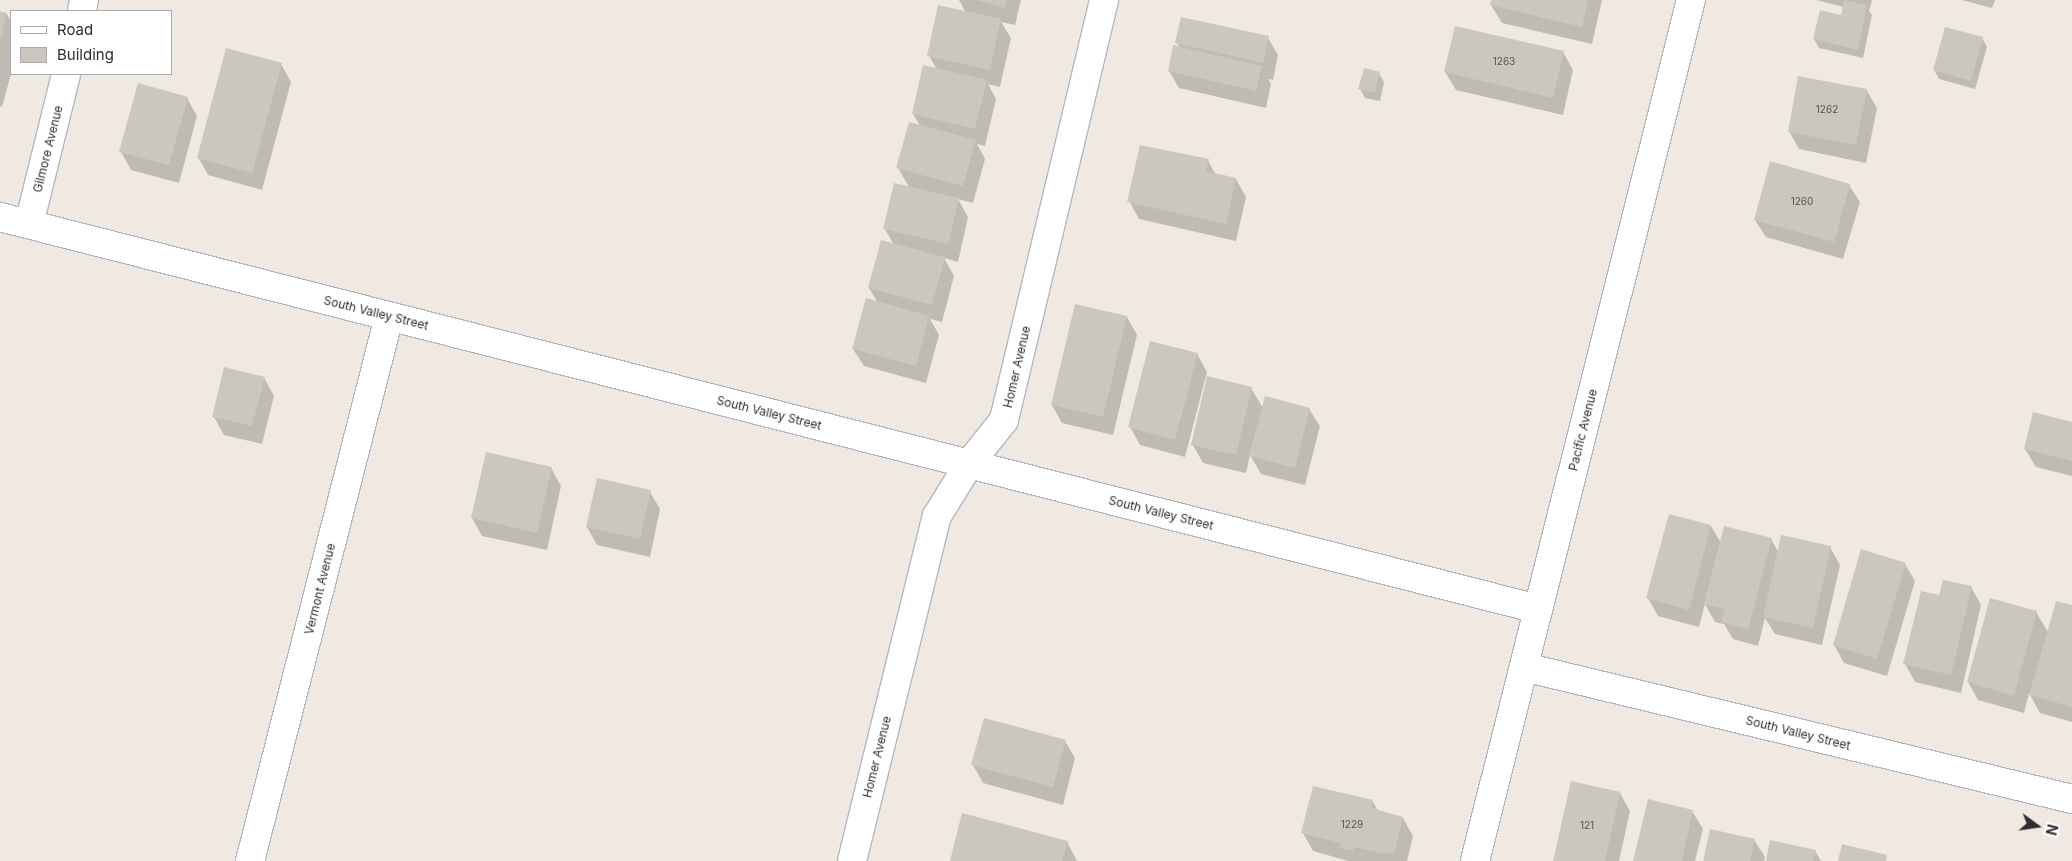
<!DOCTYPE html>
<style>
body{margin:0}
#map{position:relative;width:2072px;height:861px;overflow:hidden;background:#efe9e1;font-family:Inter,sans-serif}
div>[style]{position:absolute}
.shadow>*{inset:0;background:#0003}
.building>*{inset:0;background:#cbc7bf}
.roads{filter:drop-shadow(1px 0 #b4b7c1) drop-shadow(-1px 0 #b4b7c1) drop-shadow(0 1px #b4b7c1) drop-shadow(0 -1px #b4b7c1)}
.minor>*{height:28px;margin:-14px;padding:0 14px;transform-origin:14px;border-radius:14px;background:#fff}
span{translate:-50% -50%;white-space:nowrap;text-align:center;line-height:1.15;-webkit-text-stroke:4.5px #fff;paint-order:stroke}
.number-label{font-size:10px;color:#555452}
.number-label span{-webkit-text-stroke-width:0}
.street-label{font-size:12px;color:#2e2e2e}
.legend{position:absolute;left:10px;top:10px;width:162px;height:65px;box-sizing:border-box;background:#fff;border:1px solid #ababab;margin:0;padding:6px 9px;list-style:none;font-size:15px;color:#2e2e2e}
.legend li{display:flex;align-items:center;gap:10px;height:25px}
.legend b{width:25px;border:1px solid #ababab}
.north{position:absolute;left:2012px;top:801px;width:50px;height:50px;-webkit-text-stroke:4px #fff;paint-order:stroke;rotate:104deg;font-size:14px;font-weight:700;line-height:20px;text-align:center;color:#2e2e2e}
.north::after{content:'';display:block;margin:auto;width:18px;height:22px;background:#2e2e2e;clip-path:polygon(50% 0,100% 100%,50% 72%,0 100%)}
</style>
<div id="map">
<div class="shadow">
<div style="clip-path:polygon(959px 0,1021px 0,1015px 25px,1001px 22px,1011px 38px,1000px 87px,988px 84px,996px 99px,985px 146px,977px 144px,985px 159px,973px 203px,958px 199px,968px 217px,958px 262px,944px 258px,954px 276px,942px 322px,930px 319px,939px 335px,926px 383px,864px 366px,853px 349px,878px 303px,869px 288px,894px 245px,885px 229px,909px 187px,898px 168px,921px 127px,913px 114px,937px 70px,929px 55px,966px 13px)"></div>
<div style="clip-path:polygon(1493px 0,1602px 0,1592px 44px,1502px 23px,1491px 5px)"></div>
<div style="clip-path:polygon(1816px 0,1872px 0,1869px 11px,1872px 15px,1863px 58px,1819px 48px,1814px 39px,1842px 16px,1844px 7px)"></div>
<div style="clip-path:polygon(1962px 0,1995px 0,1992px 8px)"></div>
<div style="clip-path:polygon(0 12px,7px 14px,11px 22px,11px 74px,2px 107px,0 106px)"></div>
<div style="clip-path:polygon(1268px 38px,1278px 55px,1273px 80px,1268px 79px,1271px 84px,1266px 108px,1179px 88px,1169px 71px,1180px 48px,1177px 43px)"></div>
<div style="clip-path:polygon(1982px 38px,1987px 47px,1975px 89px,1939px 79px,1934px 70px)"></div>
<div style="clip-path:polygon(1563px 52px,1573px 70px,1563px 115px,1456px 90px,1445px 72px)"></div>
<div style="clip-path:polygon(281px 64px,291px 82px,262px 190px,208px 175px,198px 157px)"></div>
<div style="clip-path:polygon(1379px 73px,1384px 82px,1380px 101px,1365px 98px,1360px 89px)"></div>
<div style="clip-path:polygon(1867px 91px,1877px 108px,1866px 163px,1799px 149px,1789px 131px)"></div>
<div style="clip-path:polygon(187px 98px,197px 116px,179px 183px,131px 170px,121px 152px)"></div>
<div style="clip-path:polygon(1208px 161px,1216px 175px,1236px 179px,1246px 197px,1236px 241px,1139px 219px,1129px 201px)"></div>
<div style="clip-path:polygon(1849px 185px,1860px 202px,1843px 259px,1766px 237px,1755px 220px)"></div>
<div style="clip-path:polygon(1127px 317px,1137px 335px,1113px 435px,1062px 423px,1052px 405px)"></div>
<div style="clip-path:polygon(1197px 354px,1207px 372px,1185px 457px,1140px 445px,1130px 427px)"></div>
<div style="clip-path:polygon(264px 378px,274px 396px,262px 444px,224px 435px,214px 417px)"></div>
<div style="clip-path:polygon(1251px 388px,1263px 408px,1309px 409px,1320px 426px,1305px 485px,1261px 474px,1250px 455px,1246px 473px,1203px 463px,1193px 445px)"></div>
<div style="clip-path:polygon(2072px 423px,2072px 476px,2036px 467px,2025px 449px)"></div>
<div style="clip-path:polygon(551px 468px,561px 486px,547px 550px,482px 536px,472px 518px)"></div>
<div style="clip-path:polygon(650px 492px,660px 509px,650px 557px,597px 545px,587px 527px)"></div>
<div style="clip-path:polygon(1711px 526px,1721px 543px,1771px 539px,1779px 553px,1830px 547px,1840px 565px,1822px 645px,1775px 634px,1765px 618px,1758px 646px,1733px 639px,1724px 624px,1715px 622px,1705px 604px,1699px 627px,1658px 616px,1648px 598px)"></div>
<div style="clip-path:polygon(1905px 564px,1915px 581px,1887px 676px,1844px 663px,1834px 645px)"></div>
<div style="clip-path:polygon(1971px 587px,1981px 605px,1961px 693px,1915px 682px,1905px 664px,1940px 597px)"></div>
<div style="clip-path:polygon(2072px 606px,2072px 722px,2040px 713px,2029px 693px,2024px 713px,1978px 700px,1968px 682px,2036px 612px,2048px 632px)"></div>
<div style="clip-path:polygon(1065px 741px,1075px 758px,1063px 805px,983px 783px,973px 765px)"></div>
<div style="clip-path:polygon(1620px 793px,1630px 811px,1619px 861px,1554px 861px)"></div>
<div style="clip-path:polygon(1373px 802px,1378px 811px,1403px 818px,1413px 836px,1407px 861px,1348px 861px,1313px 851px,1303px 833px)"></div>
<div style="clip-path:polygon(1692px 811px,1703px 829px,1695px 861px,1635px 861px)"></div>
<div style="clip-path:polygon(1754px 840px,1765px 857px,1764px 861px,1704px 861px)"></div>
<div style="clip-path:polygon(1067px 842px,1077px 861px,951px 861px)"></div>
<div style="clip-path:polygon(1815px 851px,1821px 861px,1767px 861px)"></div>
</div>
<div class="building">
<div style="clip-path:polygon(977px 0,1007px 0,1005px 8px)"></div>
<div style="clip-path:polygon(1491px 0,1588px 0,1582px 27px,1490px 5px)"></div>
<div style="clip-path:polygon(1844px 0,1867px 5px,1858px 50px,1813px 39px,1820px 10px,1841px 15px)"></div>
<div style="clip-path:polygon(938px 5px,1001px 19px,990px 70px,927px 56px)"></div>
<div style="clip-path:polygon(0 11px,7px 13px,1px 38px,0 38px)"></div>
<div style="clip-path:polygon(1181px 17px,1269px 36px,1263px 63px,1175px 43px)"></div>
<div style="clip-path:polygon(1455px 26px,1564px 51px,1553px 98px,1444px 72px)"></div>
<div style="clip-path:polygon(1945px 27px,1983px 37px,1971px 81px,1933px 70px)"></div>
<div style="clip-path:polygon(1173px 45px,1262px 66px,1256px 91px,1168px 71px)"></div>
<div style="clip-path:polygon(226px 48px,282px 63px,252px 173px,197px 158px)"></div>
<div style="clip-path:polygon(923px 65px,987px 80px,975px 129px,912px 114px)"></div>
<div style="clip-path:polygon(1364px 68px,1380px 72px,1375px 93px,1358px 89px)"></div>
<div style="clip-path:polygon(1798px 76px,1867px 89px,1856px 145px,1788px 132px)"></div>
<div style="clip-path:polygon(138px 83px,188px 97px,169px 165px,119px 152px)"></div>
<div style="clip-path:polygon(909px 122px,976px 140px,963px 186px,896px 168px)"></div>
<div style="clip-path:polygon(1140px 145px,1209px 159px,1206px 171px,1236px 178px,1226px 224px,1127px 202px)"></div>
<div style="clip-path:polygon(1770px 161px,1850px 184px,1834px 242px,1754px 220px)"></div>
<div style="clip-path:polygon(894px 183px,959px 198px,948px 244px,883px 229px)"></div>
<div style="clip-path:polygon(881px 240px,945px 257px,932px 305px,868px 288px)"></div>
<div style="clip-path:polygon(866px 298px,929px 316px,916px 366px,852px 349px)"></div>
<div style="clip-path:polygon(1075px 304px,1127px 316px,1103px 417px,1051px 405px)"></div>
<div style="clip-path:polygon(1150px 341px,1198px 353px,1175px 440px,1128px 427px)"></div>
<div style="clip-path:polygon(224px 367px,265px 377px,252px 426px,212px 417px)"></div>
<div style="clip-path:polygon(1207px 376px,1252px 387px,1236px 455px,1191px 445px)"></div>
<div style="clip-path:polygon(1265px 396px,1310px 408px,1295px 468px,1249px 456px)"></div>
<div style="clip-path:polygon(2033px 412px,2072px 422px,2072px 461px,2024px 449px)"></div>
<div style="clip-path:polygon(486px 452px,552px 467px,537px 533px,471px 518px)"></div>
<div style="clip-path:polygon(597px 478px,651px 490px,640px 539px,586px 527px)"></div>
<div style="clip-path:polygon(1669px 514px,1711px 525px,1689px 610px,1646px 598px)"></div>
<div style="clip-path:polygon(1724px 526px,1772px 538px,1748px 629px,1721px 622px,1725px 609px,1704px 604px)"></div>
<div style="clip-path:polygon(1781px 535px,1831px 546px,1813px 628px,1763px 617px)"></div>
<div style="clip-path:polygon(1861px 549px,1906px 563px,1877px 659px,1833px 645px)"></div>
<div style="clip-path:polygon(1943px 580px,1972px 586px,1951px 675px,1903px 664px,1921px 591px,1939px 595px)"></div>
<div style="clip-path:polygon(1990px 598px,2037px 611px,2014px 696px,1967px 682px)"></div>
<div style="clip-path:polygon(2056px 601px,2072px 605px,2072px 707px,2029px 695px)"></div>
<div style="clip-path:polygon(984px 718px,1066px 740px,1053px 787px,971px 765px)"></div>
<div style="clip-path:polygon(1571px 781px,1620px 792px,1605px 861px,1553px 861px)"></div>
<div style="clip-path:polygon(1313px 786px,1373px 800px,1372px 808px,1403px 817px,1394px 854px,1384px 852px,1384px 854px,1354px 847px,1353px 851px,1339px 848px,1341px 843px,1301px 833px)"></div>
<div style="clip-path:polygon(1648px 799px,1693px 810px,1682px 861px,1633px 861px)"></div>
<div style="clip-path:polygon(962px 813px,1068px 841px,1062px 861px,950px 861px)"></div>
<div style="clip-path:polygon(1710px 829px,1755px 839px,1750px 861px,1703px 861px)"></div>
<div style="clip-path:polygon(1770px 840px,1816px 850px,1813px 861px,1766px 861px)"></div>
<div style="clip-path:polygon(1842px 844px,1887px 855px,1886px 861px,1838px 861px)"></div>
</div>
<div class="roads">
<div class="minor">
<div style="left:82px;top:11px;width:11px;rotate:-80deg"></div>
<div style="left:0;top:217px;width:1587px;rotate:14.3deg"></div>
<div style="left:29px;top:224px;width:154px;rotate:-76.1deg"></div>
<div style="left:1524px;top:667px;width:564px;rotate:13.54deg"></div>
<div style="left:250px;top:861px;width:561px;rotate:-75.67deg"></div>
<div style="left:852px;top:861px;width:355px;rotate:-76.2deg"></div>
<div style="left:937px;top:516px;width:61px;rotate:-58.4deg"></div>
<div style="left:969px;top:464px;width:56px;rotate:-51.5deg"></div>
<div style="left:1004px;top:420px;width:432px;rotate:-76.6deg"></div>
<div style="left:1475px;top:861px;width:888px;rotate:-75.92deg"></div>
</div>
</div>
<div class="number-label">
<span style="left:1504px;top:62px">1263</span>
<span style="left:1827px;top:110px">1262</span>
<span style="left:1802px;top:202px">1260</span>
<span style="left:1352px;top:825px">1229</span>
<span style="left:1587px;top:826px">121</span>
</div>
<div class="street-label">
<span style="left:48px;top:149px;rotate:-76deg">Gilmore Avenue</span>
<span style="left:376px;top:313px;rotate:14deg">South Valley Street</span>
<span style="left:1017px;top:367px;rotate:-77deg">Homer Avenue</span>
<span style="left:769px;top:413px;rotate:14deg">South Valley Street</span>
<span style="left:1583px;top:430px;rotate:-76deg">Pacific Avenue</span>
<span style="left:1161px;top:513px;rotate:14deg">South Valley Street</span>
<span style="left:320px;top:589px;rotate:-76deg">Vermont Avenue</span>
<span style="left:1798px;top:733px;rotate:14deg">South Valley Street</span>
<span style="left:877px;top:757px;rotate:-76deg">Homer Avenue</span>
</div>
<ul class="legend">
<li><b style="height:6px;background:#fff"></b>Road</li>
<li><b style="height:14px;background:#cbc7bf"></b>Building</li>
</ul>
<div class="north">N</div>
</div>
